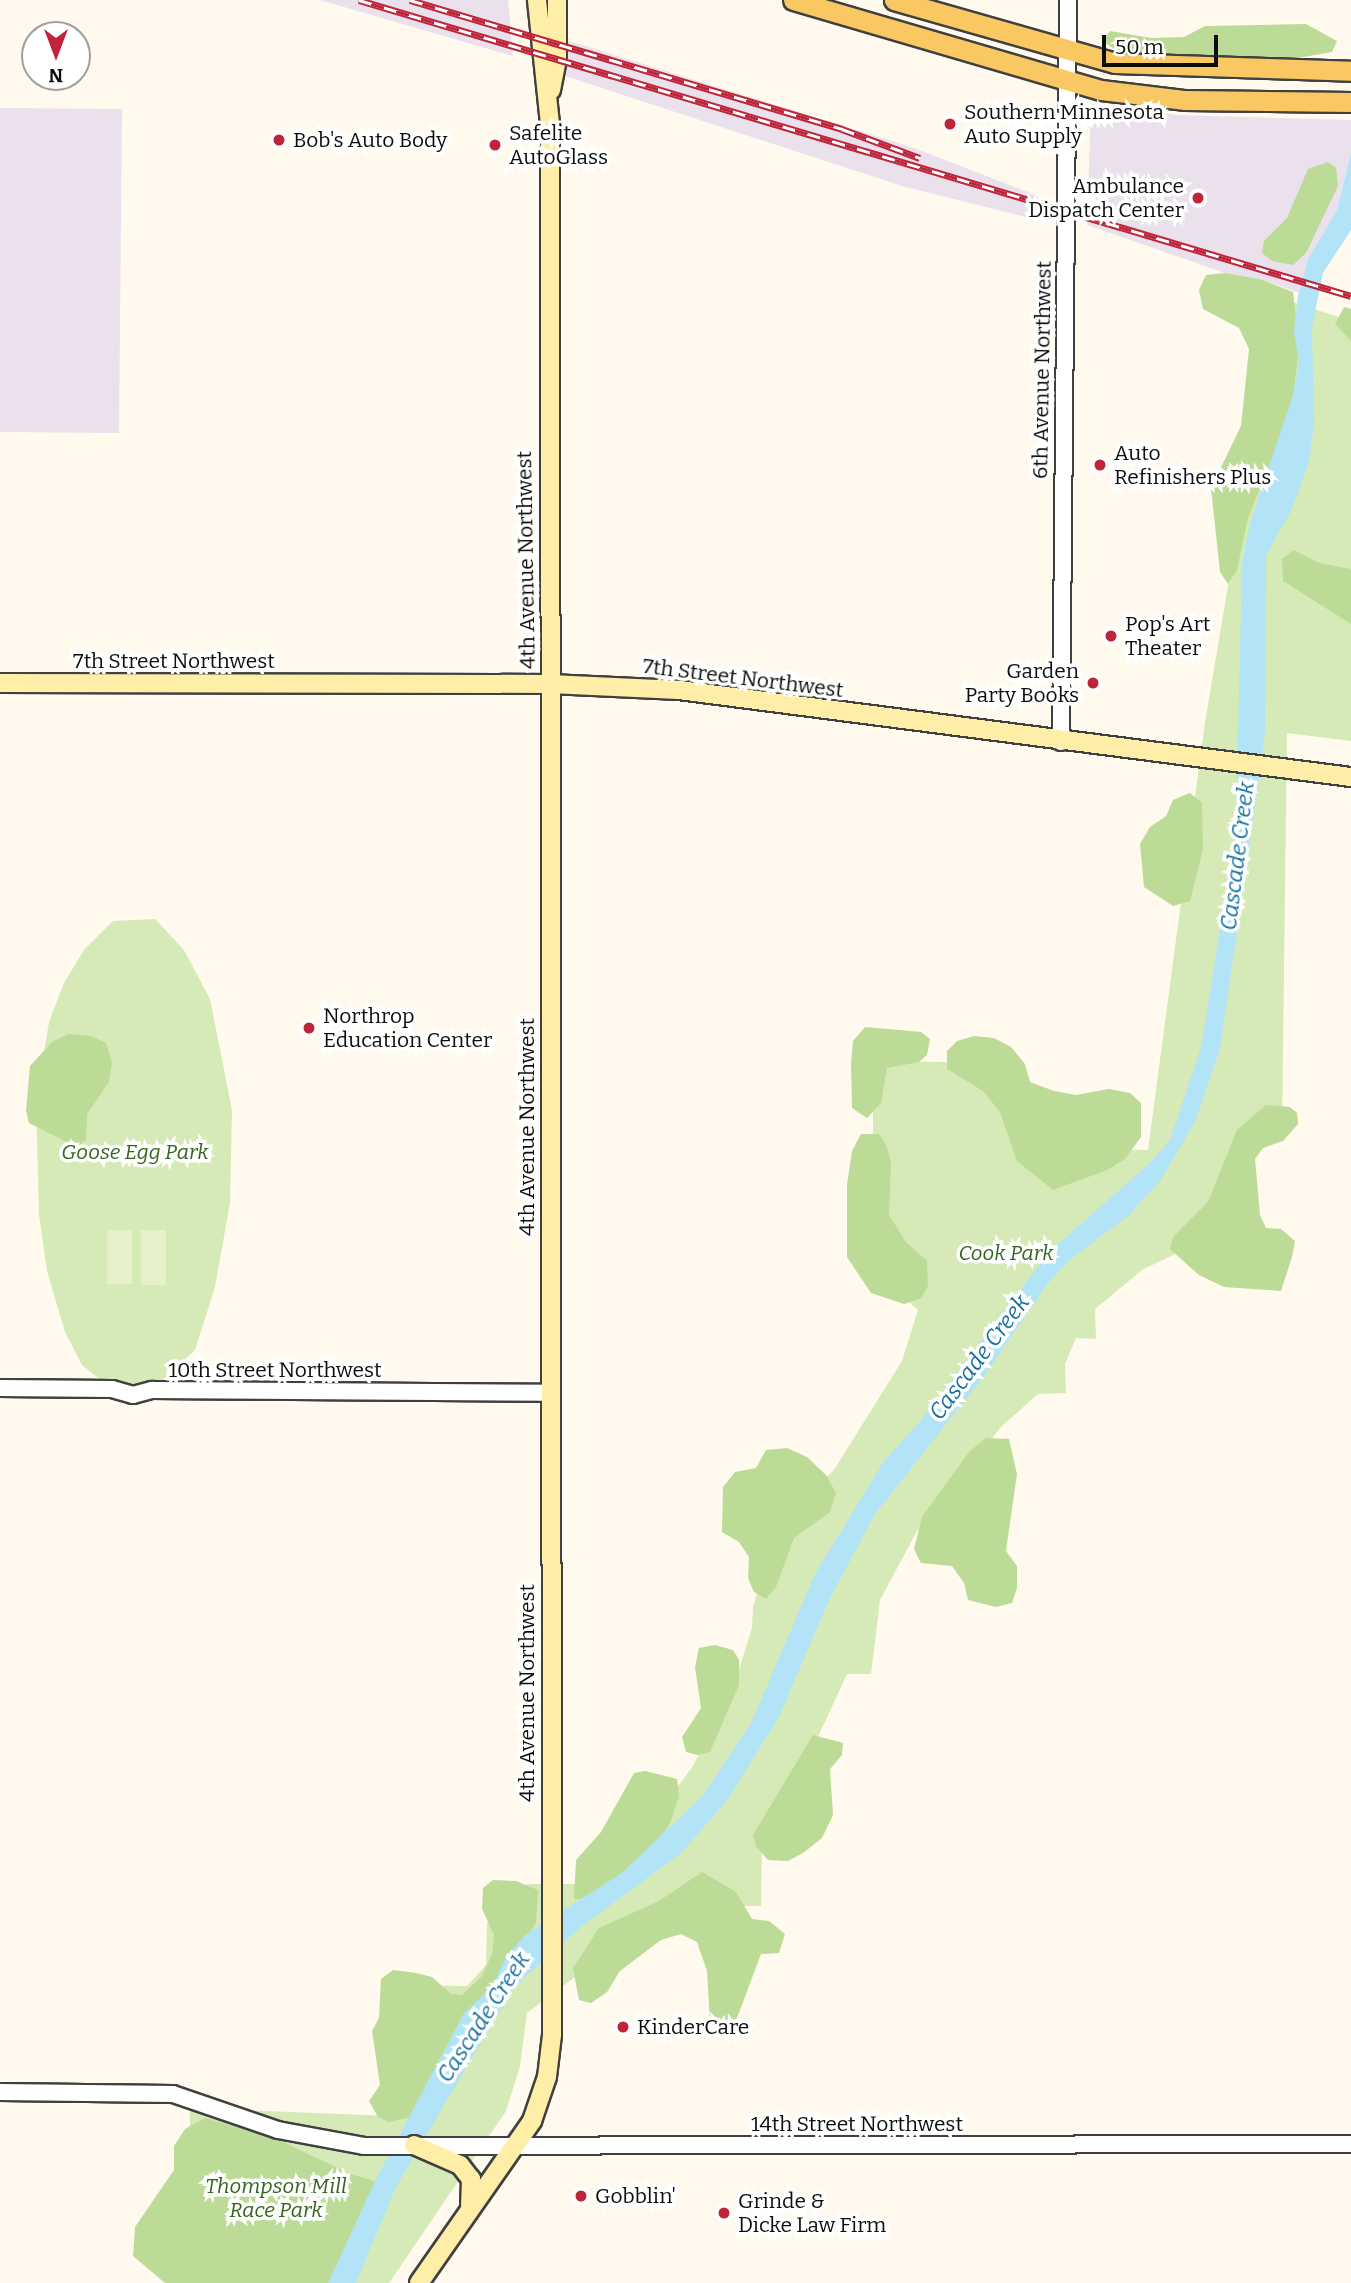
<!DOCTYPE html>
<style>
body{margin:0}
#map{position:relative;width:1351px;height:2283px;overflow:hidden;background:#fffaed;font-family:Bitter,serif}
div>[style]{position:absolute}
.industrial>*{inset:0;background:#eae1ec}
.green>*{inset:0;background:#d6eab7}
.forest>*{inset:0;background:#bbdb96}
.pitch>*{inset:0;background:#e6f1c9}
.water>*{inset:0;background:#b2e3f7}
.roads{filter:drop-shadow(2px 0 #404040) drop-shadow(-2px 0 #404040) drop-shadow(0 2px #404040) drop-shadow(0 -2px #404040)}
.tertiary>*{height:16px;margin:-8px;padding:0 8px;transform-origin:8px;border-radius:8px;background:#fff}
.secondary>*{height:18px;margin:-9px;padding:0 9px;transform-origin:9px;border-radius:9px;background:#ffeea8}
.primary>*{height:19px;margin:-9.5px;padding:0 9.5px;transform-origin:9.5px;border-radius:9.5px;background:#fac862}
.rail>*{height:7px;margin-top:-3.5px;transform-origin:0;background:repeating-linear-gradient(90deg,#fff 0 13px,#bf2438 0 26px);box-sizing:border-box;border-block:2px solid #bf2438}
.dots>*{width:19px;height:19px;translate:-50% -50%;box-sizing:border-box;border:4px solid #fff;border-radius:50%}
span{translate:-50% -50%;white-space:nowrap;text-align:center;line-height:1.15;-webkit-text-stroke:7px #fff;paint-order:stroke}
.poi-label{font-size:21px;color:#0d0d0d}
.left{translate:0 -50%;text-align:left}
.right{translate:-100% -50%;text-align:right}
.street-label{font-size:21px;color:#0d0d0d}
.park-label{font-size:21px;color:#32661d;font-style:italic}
.water-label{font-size:23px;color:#1570a0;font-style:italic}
.north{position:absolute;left:21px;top:21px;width:70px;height:70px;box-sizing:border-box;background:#fff;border:2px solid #9e9e9e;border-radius:50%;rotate:180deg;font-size:19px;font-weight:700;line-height:28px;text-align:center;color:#0d0d0d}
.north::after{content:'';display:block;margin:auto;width:24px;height:32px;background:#bf2438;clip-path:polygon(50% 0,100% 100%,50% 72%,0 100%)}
.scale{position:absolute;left:1102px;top:35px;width:116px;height:32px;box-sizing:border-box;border:4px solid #0d0d0d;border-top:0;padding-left:9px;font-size:21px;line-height:24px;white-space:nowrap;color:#0d0d0d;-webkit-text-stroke:5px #fff;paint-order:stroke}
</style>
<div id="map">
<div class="industrial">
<div style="clip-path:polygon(320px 0,508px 0,513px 56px)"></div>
<div style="clip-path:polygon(566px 40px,914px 148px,1038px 196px,1038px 220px,902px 186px,565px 76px)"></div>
<div style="clip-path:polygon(1091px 104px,1179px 115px,1351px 120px,1351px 152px,1337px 210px,1308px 259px,1299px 293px,1260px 279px,1225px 273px,1087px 225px)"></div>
<div style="clip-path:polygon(0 108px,122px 109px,119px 433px,0 432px)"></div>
</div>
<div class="green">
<div style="clip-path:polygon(1277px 297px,1351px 321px,1351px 741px,1287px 733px,1282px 1133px,1243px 1134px,1202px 1241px,1142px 1270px,1095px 1309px,1096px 1339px,1076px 1338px,1065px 1364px,1066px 1393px,1038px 1394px,1002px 1426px,917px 1531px,880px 1600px,871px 1674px,847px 1674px,812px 1750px,762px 1838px,761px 1906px,691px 1906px,619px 1944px,527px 2013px,520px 2066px,506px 2111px,389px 2283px,189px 2283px,190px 2108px,391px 2116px,391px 1985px,467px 1986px,486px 1965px,487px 1923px,526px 1922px,527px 1884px,591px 1884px,638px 1840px,693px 1766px,736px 1679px,752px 1628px,753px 1606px,783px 1519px,834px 1470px,902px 1361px,918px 1310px,873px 1271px,873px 1061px,1012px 1063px,1013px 1148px,1148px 1150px,1205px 722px)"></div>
<div style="clip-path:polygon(155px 919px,184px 950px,210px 999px,232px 1110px,230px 1203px,215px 1287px,195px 1350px,152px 1390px,112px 1389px,82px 1365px,65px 1332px,47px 1271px,39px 1215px,36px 1102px,49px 1022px,64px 983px,84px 950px,113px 921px)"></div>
</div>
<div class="forest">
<div style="clip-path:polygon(1306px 24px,1337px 41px,1332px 52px,1292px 59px,1180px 60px,1117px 51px,1103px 41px,1110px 31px,1151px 38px,1184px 37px,1205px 26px)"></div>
<div style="clip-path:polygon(1328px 162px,1336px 168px,1338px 186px,1306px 253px,1293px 265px,1272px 261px,1262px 253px,1264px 241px,1287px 218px,1308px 169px)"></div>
<div style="clip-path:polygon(1225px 273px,1260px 279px,1293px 292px,1299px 345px,1292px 410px,1248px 518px,1237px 570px,1228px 584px,1220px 572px,1211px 488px,1241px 426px,1249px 349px,1239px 328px,1203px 309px,1199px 290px,1206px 275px)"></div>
<div style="clip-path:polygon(1344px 307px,1351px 309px,1351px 341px,1335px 324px)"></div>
<div style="clip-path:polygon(1294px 550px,1319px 563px,1351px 569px,1351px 624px,1283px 581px,1282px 559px)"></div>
<div style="clip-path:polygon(1190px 793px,1202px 803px,1203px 849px,1190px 901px,1173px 906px,1144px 887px,1140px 844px,1150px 827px,1166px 816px,1173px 800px)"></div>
<div style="clip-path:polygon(865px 1027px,921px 1032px,930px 1039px,927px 1055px,919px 1062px,887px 1068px,881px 1103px,867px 1118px,852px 1108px,851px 1064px,853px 1041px)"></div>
<div style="clip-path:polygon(68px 1034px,91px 1036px,106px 1043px,112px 1062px,109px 1082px,87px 1114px,86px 1140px,77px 1147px,29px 1123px,26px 1111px,30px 1066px,52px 1042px)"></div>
<div style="clip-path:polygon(974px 1036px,994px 1038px,1011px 1047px,1025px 1064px,1030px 1082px,1054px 1091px,1076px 1095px,1109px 1089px,1130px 1093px,1141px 1103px,1141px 1137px,1125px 1159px,1107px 1170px,1053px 1190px,1017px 1161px,1000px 1112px,983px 1091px,947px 1069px,947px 1051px,957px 1041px)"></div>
<div style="clip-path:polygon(1266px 1105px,1290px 1107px,1297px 1113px,1298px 1124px,1283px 1141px,1263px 1148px,1255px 1159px,1260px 1215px,1266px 1228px,1281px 1229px,1295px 1241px,1292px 1257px,1281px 1291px,1224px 1287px,1199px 1275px,1170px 1249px,1173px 1237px,1208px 1202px,1237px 1130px)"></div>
<div style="clip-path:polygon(861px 1134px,879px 1134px,886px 1145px,891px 1161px,889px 1215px,906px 1242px,927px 1261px,928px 1286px,921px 1298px,904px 1304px,871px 1293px,847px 1257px,847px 1185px,852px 1151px)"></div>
<div style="clip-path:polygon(986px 1438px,1009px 1439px,1017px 1474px,1006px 1551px,1017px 1566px,1017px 1588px,1012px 1603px,996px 1607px,968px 1600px,964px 1583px,952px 1566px,921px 1563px,914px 1549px,922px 1517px,969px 1452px)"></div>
<div style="clip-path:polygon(787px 1448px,807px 1457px,826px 1475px,836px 1493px,830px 1512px,794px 1538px,776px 1587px,766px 1599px,754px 1592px,748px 1578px,749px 1557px,739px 1542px,722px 1532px,723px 1487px,735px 1472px,756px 1468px,766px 1450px)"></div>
<div style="clip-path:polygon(715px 1645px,733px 1650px,739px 1660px,739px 1685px,710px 1752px,697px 1755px,686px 1752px,682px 1737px,701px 1708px,695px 1667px,699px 1648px)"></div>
<div style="clip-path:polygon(813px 1735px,843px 1743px,842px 1755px,830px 1769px,833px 1815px,822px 1838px,803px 1853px,788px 1861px,768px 1860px,756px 1846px,753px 1835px)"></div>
<div style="clip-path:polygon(645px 1771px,677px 1779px,679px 1796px,670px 1823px,648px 1858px,593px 1900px,574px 1899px,576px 1860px,601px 1832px,634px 1773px)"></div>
<div style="clip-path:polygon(702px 1872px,736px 1892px,752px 1919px,769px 1921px,785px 1934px,779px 1953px,761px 1954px,737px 2018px,726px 2029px,710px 2022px,707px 1971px,697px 1942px,681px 1934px,661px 1940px,620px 1971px,607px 1992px,591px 2003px,579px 2000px,573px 1968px,599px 1928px,659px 1901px)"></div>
<div style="clip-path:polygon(493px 1880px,516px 1881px,538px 1890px,536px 1923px,416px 2116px,389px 2122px,378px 2117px,369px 2101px,380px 2085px,372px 2031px,379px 2018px,381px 1979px,393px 1970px,416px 1973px,432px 1977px,451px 1994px,462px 1995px,482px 1976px,492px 1954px,494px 1935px,482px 1909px,483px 1888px)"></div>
<div style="clip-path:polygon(205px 2118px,277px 2139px,348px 2173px,380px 2183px,334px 2283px,165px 2283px,133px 2256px,135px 2227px,174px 2170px,174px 2146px,185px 2129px)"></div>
</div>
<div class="pitch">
<div style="clip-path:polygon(107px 1230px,132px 1230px,132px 1284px,107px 1284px)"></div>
<div style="clip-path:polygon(141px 1230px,166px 1230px,166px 1285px,141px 1285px)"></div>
</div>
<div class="water">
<div style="clip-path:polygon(1351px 152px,1351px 230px,1323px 273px,1312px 327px,1314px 424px,1309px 462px,1291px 511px,1266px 555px,1265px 730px,1256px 801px,1220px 1049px,1195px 1122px,1160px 1181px,1127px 1217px,1069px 1260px,1049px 1282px,984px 1376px,875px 1514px,829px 1600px,779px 1717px,728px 1799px,681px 1853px,581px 1927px,513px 1988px,396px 2187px,356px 2283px,328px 2283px,375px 2181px,464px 2013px,492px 1987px,506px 1957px,525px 1935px,623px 1872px,703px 1795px,751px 1723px,815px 1574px,884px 1461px,920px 1421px,1050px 1251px,1149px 1164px,1170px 1140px,1201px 1047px,1230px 867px,1236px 820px,1242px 562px,1250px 524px,1293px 395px,1299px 361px,1294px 332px,1298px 296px,1308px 259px,1337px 210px)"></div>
</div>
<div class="roads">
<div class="tertiary">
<div style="left:1061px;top:742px;width:742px;rotate:-89.46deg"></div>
<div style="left:0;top:1388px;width:112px;rotate:0.5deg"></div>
<div style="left:112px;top:1389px;width:22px;rotate:16deg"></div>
<div style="left:133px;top:1395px;width:20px;rotate:-15deg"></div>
<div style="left:152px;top:1390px;width:399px;rotate:0.4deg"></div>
<div style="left:0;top:2092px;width:173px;rotate:0.7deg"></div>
<div style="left:173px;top:2094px;width:111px;rotate:18.9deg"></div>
<div style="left:278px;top:2130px;width:87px;rotate:10.5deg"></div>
<div style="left:364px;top:2146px;width:987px;rotate:-0.12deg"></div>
</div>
<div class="secondary">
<div style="left:551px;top:90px;width:31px;rotate:-79deg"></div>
<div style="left:557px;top:60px;width:60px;rotate:-90deg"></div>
<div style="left:0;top:683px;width:550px;rotate:0.1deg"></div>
<div style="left:550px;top:684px;width:129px;rotate:2.7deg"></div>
<div style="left:679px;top:690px;width:678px;rotate:7.38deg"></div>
<div style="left:414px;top:2145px;width:50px;rotate:23.5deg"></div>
<div style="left:460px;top:2165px;width:18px;rotate:52deg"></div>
<div style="left:471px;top:2179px;width:26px;rotate:92deg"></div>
<div style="left:419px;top:2283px;width:198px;rotate:-55.1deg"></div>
<div style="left:532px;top:2121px;width:46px;rotate:-71.2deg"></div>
<div style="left:547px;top:2077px;width:42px;rotate:-83.2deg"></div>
<div style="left:552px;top:2035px;width:1911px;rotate:-90.06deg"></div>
<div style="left:550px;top:124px;width:125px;rotate:-96deg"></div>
</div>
<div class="primary">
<div style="left:793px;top:0;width:321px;rotate:16.3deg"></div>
<div style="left:1101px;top:90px;width:85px;rotate:6.8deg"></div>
<div style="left:1185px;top:100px;width:166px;rotate:0.7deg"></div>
<div style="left:894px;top:0;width:230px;rotate:15.9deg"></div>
<div style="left:1115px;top:63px;width:236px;rotate:1.9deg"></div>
</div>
</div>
<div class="rail">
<div style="left:359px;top:0;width:1035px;rotate:16.61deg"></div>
<div style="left:410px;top:0;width:451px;rotate:16.6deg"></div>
<div style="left:842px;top:129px;width:83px;rotate:20.4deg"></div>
</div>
<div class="dots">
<div style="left:950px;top:124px;background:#bf2438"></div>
<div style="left:279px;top:140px;background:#bf2438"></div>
<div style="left:495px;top:145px;background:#bf2438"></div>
<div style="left:1198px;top:198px;background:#bf2438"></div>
<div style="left:1100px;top:465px;background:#bf2438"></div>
<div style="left:1111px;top:636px;background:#bf2438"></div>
<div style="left:1093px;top:683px;background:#bf2438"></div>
<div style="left:309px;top:1028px;background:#bf2438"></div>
<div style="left:623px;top:2027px;background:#bf2438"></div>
<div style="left:581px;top:2196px;background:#bf2438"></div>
<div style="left:724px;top:2213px;background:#bf2438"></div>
</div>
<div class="poi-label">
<span class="left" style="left:964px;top:124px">Southern Minnesota<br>Auto Supply</span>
<span class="left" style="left:509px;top:145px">Safelite<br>AutoGlass</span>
<span class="left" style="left:293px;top:140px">Bob's Auto Body</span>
<span class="right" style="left:1184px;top:198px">Ambulance<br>Dispatch Center</span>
<span class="left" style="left:1114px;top:465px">Auto<br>Refinishers Plus</span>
<span class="left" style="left:1125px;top:636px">Pop's Art<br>Theater</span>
<span class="right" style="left:1079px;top:683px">Garden<br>Party Books</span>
<span class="left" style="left:323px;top:1028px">Northrop<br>Education Center</span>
<span class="left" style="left:637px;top:2027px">KinderCare</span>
<span class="left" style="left:595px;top:2196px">Gobblin'</span>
<span class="left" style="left:738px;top:2213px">Grinde &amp;<br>Dicke Law Firm</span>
</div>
<div class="street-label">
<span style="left:1042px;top:370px;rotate:-89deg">6th Avenue Northwest</span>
<span style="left:526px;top:560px;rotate:-91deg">4th Avenue Northwest</span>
<span style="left:174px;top:661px">7th Street Northwest</span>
<span style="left:743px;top:678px;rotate:7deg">7th Street Northwest</span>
<span style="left:527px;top:1127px;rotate:-90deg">4th Avenue Northwest</span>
<span style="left:275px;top:1370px">10th Street Northwest</span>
<span style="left:527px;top:1693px;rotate:-90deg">4th Avenue Northwest</span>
<span style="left:857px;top:2124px">14th Street Northwest</span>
</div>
<div class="park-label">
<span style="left:135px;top:1152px">Goose Egg Park</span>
<span style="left:1006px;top:1253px">Cook Park</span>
<span style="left:276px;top:2198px">Thompson Mill<br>Race Park</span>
</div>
<div class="water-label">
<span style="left:1237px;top:856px;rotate:-83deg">Cascade Creek</span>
<span style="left:979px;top:1357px;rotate:-53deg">Cascade Creek</span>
<span style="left:483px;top:2017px;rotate:-57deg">Cascade Creek</span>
</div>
<div class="north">N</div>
<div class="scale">50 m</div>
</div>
